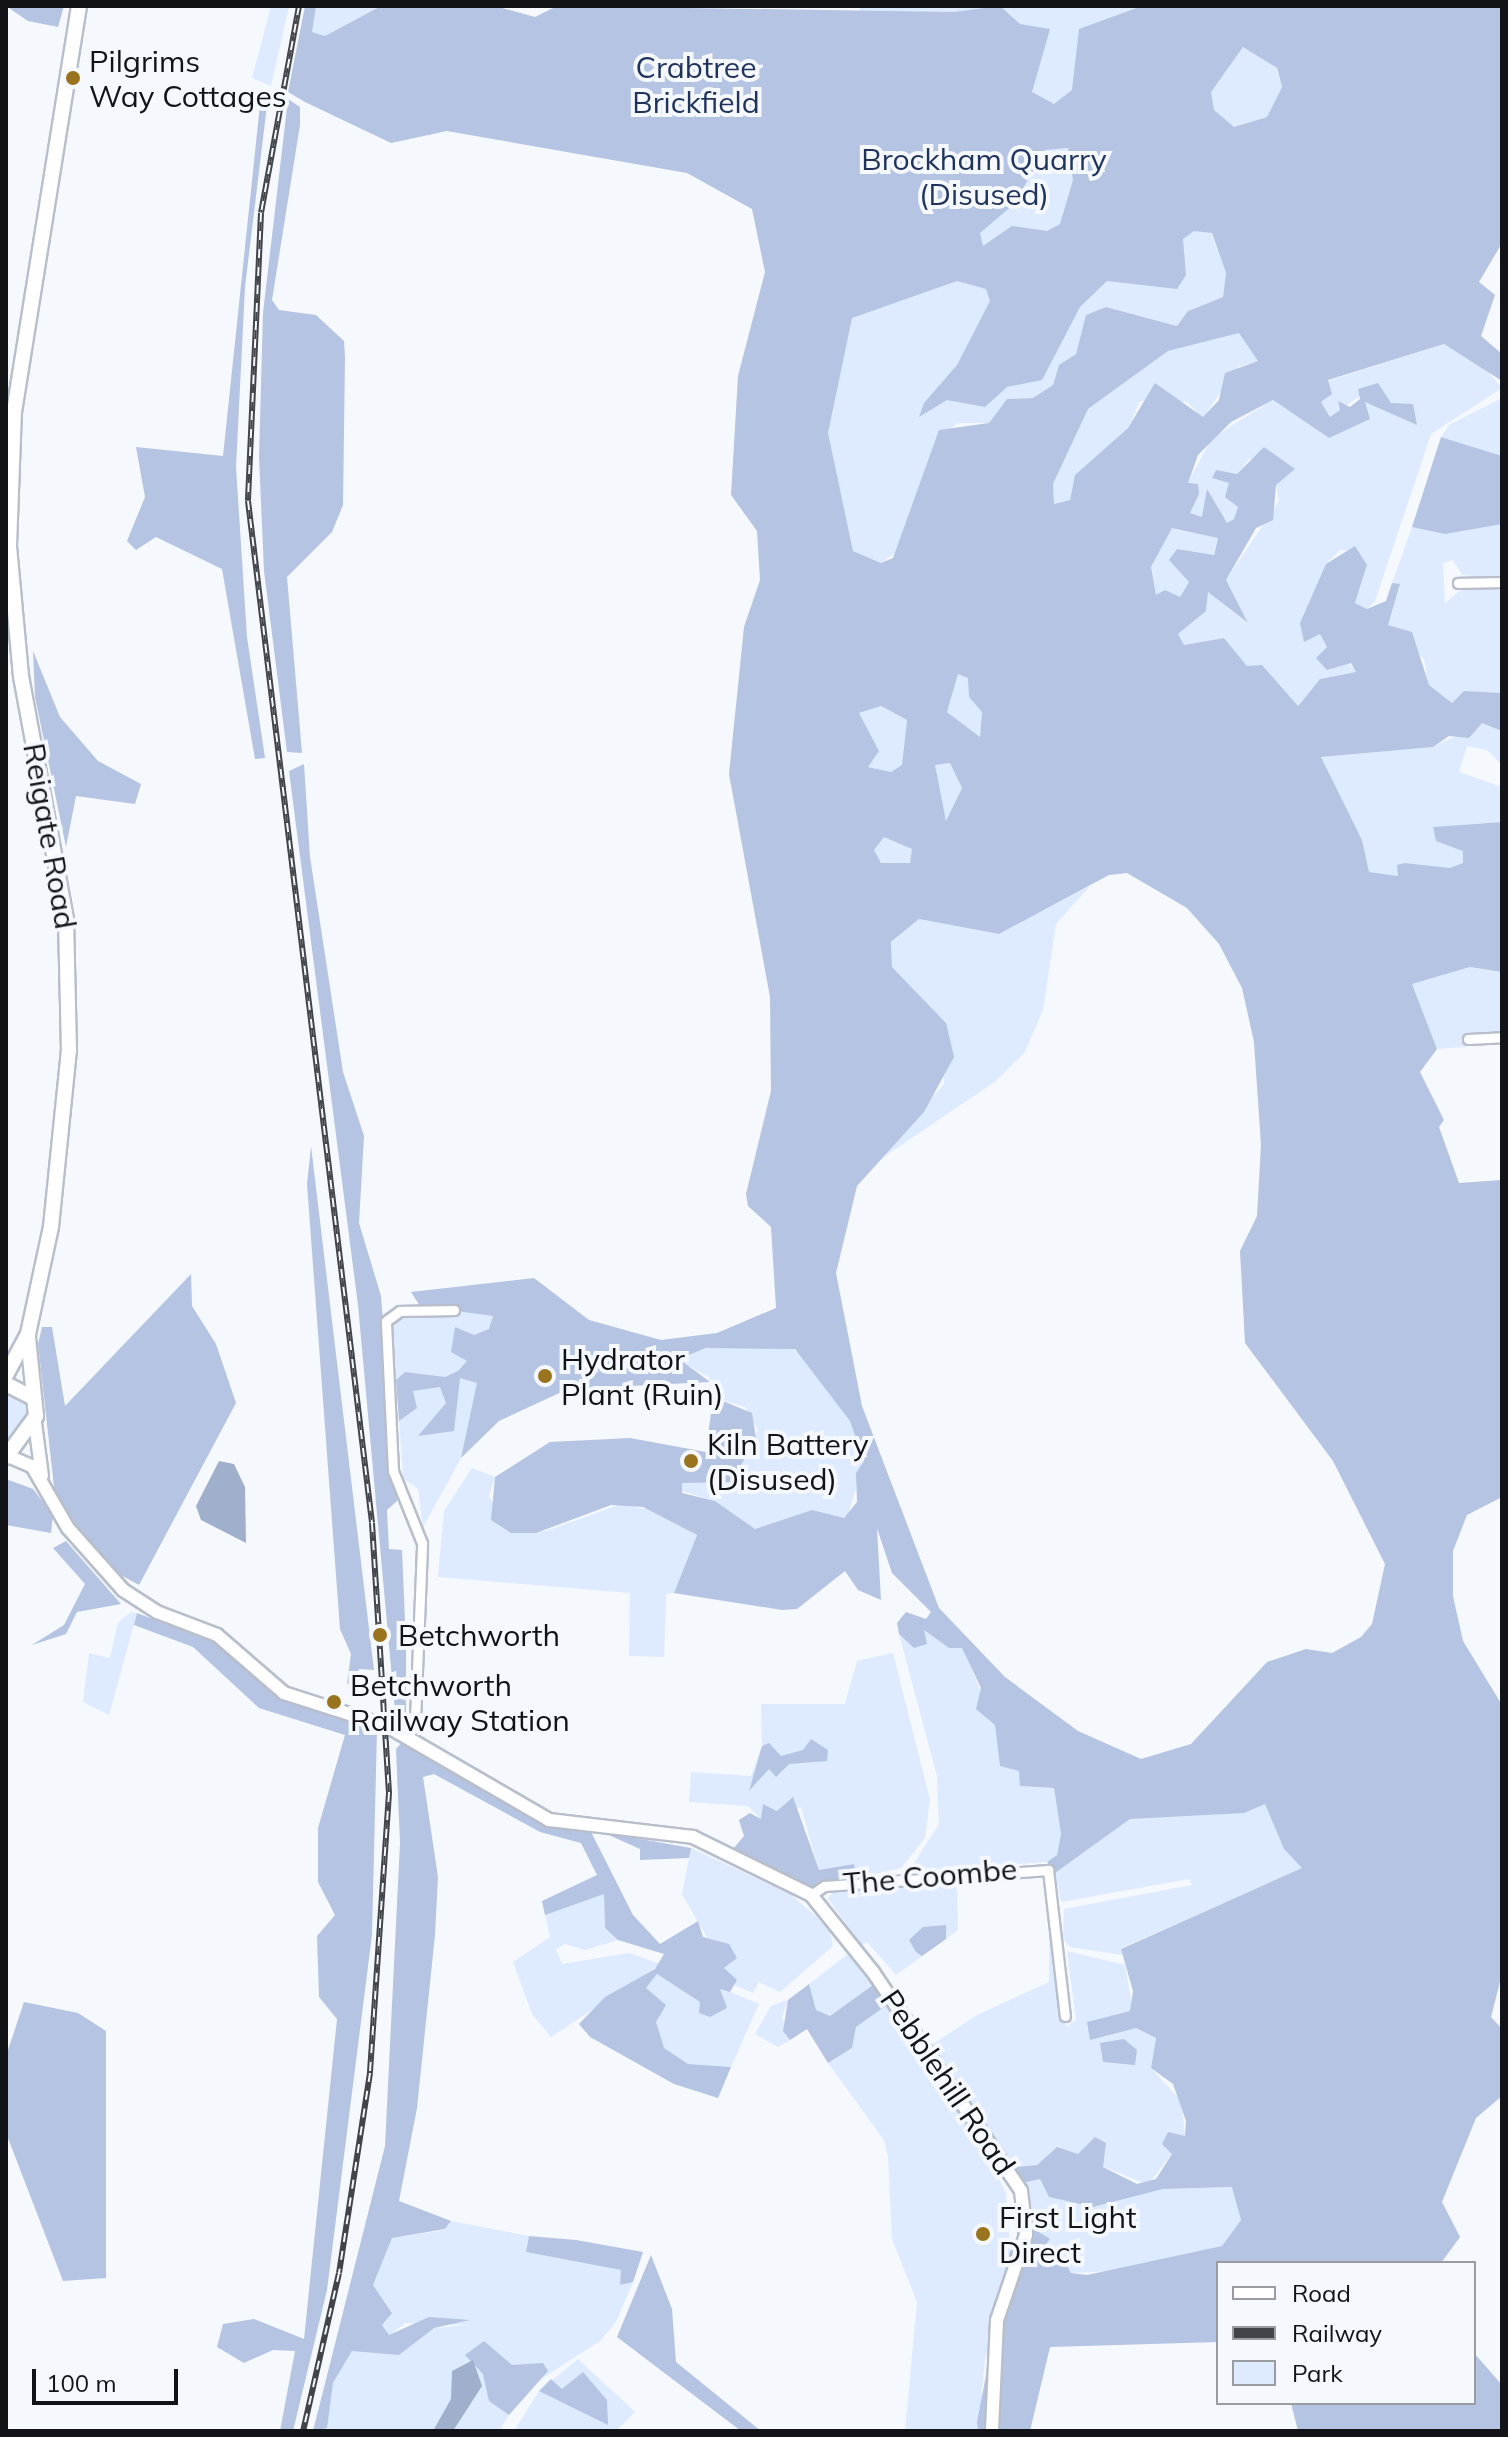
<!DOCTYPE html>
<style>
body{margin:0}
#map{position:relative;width:1508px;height:2437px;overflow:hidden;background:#f5f8fd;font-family:Mulish,sans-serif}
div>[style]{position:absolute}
.green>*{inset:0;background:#deeaff}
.forest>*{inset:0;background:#b4c4e2}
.water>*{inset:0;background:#9fafcc}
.roads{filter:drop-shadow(2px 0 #b8bfcb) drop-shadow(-2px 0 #b8bfcb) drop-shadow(0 2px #b8bfcb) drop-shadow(0 -2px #b8bfcb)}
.street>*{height:9px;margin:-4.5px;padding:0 4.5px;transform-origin:4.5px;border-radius:4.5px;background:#fff}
.secondary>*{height:12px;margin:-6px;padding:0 6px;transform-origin:6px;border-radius:6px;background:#fff}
.primary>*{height:14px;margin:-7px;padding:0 7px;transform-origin:7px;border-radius:7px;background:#fff}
.rail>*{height:6px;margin-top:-3px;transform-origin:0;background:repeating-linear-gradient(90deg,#f5f8fd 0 9px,#414448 0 18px);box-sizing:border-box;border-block:2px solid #414448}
.dots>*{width:22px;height:22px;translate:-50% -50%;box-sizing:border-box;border:4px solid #f5f8fd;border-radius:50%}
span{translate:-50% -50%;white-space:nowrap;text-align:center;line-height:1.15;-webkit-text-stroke:8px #f5f8fd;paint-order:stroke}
.poi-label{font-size:30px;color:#111317}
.left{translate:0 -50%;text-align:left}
.park-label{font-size:30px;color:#1f335b}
.street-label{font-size:30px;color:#111317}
.frame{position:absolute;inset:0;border:8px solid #111317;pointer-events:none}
.legend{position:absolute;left:1216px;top:2261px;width:260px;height:144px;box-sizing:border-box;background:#f5f8fd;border:2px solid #9a9ca1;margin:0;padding:10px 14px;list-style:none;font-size:24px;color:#111317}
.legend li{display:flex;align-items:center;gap:16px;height:40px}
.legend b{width:40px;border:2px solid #9a9ca1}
.scale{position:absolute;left:32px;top:2369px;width:146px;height:36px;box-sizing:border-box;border:4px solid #111317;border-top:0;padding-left:10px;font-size:24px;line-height:28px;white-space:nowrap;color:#111317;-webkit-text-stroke:6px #f5f8fd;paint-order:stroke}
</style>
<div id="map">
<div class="green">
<div style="clip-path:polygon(271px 6px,289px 6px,271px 86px,252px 78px)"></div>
<div style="clip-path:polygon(316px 6px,381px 6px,325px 36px,311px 32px)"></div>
<div style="clip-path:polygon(860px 6px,1220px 6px,1243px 46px,1276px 68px,1282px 87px,1267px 117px,1240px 125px,1211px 233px,1226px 273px,1223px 297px,1192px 309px,1177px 326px,1106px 307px,1087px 315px,1076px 354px,1059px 365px,1053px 385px,1033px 398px,1007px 399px,989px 423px,958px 423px,936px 439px,899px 550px,881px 563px,853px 551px,795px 466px)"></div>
<div style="clip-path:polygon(1239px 333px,1259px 361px,1238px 367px,1203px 418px,1187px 402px,1140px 401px,1128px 428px,1075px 475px,1070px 500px,1054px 504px,1053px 484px,1088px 409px,1168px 351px)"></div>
<div style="clip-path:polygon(1444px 344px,1481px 364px,1502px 388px,1431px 434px,1375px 601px,1367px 609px,1355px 603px,1367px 566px,1350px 551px,1340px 550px,1326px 564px,1304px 641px,1320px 634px,1357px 672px,1320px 679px,1297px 706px,1262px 665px,1247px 666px,1224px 638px,1184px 645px,1178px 634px,1206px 611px,1208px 592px,1248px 624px,1226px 580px,1279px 501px,1276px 485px,1250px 458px,1237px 474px,1216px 470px,1213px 478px,1229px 483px,1238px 507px,1234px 519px,1227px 523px,1208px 502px,1202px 517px,1189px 513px,1187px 484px,1212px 438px,1273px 400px,1329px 438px,1365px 402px,1391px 404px,1378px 383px,1330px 417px,1321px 402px,1328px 381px)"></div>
<div style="clip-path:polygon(1502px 398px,1502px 456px,1441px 437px,1449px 425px)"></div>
<div style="clip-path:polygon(1502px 524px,1502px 578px,1462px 575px,1453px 560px,1443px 563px,1445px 603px,1462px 589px,1502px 590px,1502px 693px,1465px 691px,1452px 703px,1428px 684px,1424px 659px,1388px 625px,1400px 585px,1392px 583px,1412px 527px)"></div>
<div style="clip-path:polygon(1171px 527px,1218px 537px,1213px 555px,1178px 549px,1170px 560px,1189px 582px,1180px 597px,1156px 596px,1151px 567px)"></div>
<div style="clip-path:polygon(958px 673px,969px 678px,970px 697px,982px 712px,980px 737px,947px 712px)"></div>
<div style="clip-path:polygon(881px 706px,907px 720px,902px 765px,891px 772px,867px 767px,859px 713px)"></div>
<div style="clip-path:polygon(1482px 723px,1502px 731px,1502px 765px,1487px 750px,1467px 746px,1459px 772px,1502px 787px,1502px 822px,1433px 827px,1436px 841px,1463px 850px,1463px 863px,1450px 868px,1405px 863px,1398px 876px,1368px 872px,1362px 840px,1321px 757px,1433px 747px)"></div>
<div style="clip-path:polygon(950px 763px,962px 788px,946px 822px,934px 765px)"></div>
<div style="clip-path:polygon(884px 836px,913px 849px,910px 863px,881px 863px,873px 850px)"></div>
<div style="clip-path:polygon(1090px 886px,1056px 924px,1043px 1010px,1025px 1052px,996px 1081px,872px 1165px,944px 1084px,946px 1023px,892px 967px,891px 943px,919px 919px,999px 934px)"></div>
<div style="clip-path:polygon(1470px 967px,1502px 972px,1502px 1033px,1466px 1034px,1465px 1047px,1437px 1049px,1412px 984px)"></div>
<div style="clip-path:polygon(456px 1306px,493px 1315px,461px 1458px,423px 1527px,418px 1489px,403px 1478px,392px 1317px,456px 1314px)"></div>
<div style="clip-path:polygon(706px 1348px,789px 1347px,802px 1355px,850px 1421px,864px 1461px,848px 1515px,836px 1520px,812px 1510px,755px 1529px,715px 1501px,679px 1490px,682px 1483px,737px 1475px,758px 1430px,745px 1407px,713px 1397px,709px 1377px,678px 1360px)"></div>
<div style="clip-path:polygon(6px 1392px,25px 1399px,31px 1411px,6px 1449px)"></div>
<div style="clip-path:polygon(472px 1468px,495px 1477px,489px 1496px,511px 1533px,546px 1531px,621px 1504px,650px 1510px,697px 1535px,674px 1593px,666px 1594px,664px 1657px,629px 1656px,630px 1593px,438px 1577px,444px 1511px)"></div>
<div style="clip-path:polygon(131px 1612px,137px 1613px,109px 1715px,83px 1702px,89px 1653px,110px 1658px,118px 1623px)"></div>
<div style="clip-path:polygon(924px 1630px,949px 1648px,962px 1647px,995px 1725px,1000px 1766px,1020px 1771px,1020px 1786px,1054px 1788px,1061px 1834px,1057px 1855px,1047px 1862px,909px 1871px,939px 1824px,937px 1776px,899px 1634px)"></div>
<div style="clip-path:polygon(893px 1653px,930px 1800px,925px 1838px,901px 1868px,857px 1878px,854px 1864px,819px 1871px,801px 1807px,761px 1819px,748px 1806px,689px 1802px,691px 1772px,751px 1776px,762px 1746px,761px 1704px,845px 1704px,857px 1661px)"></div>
<div style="clip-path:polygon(1266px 1804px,1284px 1849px,1303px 1868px,1121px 1948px,1122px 1955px,1070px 1947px,1063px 1939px,1064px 1909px,1192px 1885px,1189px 1879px,1061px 1902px,1055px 1873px,1130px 1819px)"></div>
<div style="clip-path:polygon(691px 1848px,790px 1894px,829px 1928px,833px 1946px,780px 1992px,759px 1982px,753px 1993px,734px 1985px,682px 1894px)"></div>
<div style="clip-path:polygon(957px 1880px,958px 1930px,896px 1975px,867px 1942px,861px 1946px,828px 1898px,834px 1891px)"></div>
<div style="clip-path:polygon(604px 1894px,605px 1928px,618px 1940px,585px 1950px,565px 1944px,556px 1949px,562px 1964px,629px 1953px,661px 1964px,551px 2037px,532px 2014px,513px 1962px,550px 1937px,542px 1901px)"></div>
<div style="clip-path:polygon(1050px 1894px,1066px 2027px,1076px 2020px,1067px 1951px,1125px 1965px,1136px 2028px,1156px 2038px,1151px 2068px,1181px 2101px,1185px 2136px,1148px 2185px,1057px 2147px,1037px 2165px,1015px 2167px,935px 2053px,933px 2044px,977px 2015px,1049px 1982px)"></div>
<div style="clip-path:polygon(848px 1954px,873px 1985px,830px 2016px,816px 2010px,809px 1984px)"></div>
<div style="clip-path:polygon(657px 1974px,700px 2002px,721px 1988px,759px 2004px,731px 2067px,688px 2064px,663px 2048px,646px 1988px)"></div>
<div style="clip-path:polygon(788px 2000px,782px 2018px,790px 2040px,778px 2047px,755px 2034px,771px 2006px)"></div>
<div style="clip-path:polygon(887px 2005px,975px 2131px,1006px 2193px,1010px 2250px,985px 2359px,978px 2431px,905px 2431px,917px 2302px,892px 2239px,888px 2157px,884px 2140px,828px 2063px,852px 2048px,856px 2027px)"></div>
<div style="clip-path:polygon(1040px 2178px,1049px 2197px,1093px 2207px,1163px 2189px,1233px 2187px,1241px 2220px,1222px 2246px,1136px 2270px,1071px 2273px,1064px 2260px,1036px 2257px,1043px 2245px,1040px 2228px,1031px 2227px,1022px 2183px)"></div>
<div style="clip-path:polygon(451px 2221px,529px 2236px,526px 2252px,622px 2270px,620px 2285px,633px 2282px,616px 2322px,600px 2341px,524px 2390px,499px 2431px,324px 2431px,333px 2383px,352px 2351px,407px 2345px,434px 2328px,466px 2325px,405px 2323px,389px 2336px,381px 2325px,392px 2312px,373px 2285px,392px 2238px,445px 2230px)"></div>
<div style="clip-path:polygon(578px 2359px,635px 2412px,616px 2431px,514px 2431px,539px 2391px)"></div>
</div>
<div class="forest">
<div style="clip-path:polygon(6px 6px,64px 6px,58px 27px,28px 21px)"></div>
<div style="clip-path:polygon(evenodd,305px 6px,316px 6px,312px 32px,325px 36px,381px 6px,495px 6px,535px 17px,557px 6px,954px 12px,1000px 6px,1020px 24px,1050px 29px,1032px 92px,1054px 104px,1072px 90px,1079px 29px,1142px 6px,1502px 6px,1502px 243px,1479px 282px,1495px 295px,1481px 336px,1502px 354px,1502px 381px,1444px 344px,1328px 380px,1332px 394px,1321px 402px,1330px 417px,1340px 410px,1338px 401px,1350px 407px,1360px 399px,1358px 389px,1378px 383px,1391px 403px,1413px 404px,1417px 425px,1365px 402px,1370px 419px,1329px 438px,1273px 400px,1231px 422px,1198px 455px,1188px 483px,1198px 484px,1199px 494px,1190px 513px,1202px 517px,1207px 489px,1227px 523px,1234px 519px,1238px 507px,1225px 497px,1229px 483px,1212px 478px,1216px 470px,1237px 474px,1264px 447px,1295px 469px,1276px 485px,1273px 520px,1256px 528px,1226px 580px,1248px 623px,1208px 592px,1206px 611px,1178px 634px,1184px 645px,1224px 638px,1247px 666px,1262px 665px,1298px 706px,1320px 679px,1356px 672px,1351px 663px,1327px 670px,1316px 658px,1327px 647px,1320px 634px,1304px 642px,1300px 623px,1326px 564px,1355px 546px,1367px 565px,1355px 603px,1367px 609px,1386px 601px,1392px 583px,1400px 584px,1388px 625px,1412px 632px,1429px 685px,1452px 703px,1464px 691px,1502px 693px,1502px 731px,1482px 723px,1469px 738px,1449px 736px,1433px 747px,1321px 757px,1362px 840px,1369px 872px,1398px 876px,1397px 865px,1405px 863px,1450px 868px,1463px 863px,1463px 851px,1436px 841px,1433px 827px,1502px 822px,1502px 972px,1470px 967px,1412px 984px,1437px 1049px,1420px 1072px,1444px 1120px,1439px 1127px,1459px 1183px,1502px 1180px,1502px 1497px,1467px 1515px,1453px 1551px,1453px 1596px,1463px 1641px,1502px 1705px,1502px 1974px,1491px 2017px,1502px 2029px,1502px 2096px,1476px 2118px,1442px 2202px,1460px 2237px,1441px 2263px,1218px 2263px,1218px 2342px,1050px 2347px,1030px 2431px,978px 2431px,977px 2422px,1010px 2250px,1024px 2253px,1031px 2227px,1050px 2239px,1036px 2257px,1064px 2260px,1071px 2273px,1087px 2275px,1222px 2246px,1241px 2220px,1232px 2187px,1163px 2189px,1093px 2207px,1049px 2197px,1040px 2179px,1022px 2183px,1015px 2167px,1037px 2165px,1057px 2147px,1078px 2154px,1095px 2137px,1106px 2143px,1103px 2167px,1137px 2184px,1156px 2179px,1172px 2154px,1162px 2144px,1168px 2132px,1185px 2136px,1186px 2121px,1173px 2084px,1151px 2068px,1156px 2038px,1136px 2028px,1090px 2040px,1087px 2022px,1130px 2011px,1133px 1991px,1121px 1949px,1302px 1868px,1284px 1849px,1265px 1804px,1244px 1813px,1130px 1819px,1055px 1873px,1047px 1862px,1057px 1855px,1061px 1834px,1054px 1788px,1020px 1786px,1019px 1771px,1000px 1766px,995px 1725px,976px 1709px,981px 1688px,962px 1648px,949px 1648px,924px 1630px,927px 1644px,914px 1648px,899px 1634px,897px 1623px,906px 1612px,926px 1619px,931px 1612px,892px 1573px,877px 1528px,881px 1600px,858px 1590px,845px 1571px,797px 1609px,782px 1610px,674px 1593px,697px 1535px,643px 1507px,611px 1505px,536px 1533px,511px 1533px,491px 1520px,495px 1477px,550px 1442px,630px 1438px,706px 1452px,713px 1397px,752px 1413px,756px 1438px,732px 1482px,682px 1483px,682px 1493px,715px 1501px,755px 1529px,812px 1510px,844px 1518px,857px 1502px,856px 1473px,864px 1461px,850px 1421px,795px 1349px,706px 1348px,679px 1359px,710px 1382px,568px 1389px,499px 1421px,461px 1458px,477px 1383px,460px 1378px,454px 1431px,418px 1436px,446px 1403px,440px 1387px,413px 1391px,417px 1408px,399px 1421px,396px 1380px,405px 1372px,445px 1377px,458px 1371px,467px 1361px,451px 1352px,455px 1327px,474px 1335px,489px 1329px,493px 1316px,420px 1306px,411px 1292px,534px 1278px,589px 1320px,661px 1340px,717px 1333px,776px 1308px,771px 1227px,748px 1206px,746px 1194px,771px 1091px,770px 997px,729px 774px,744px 627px,760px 580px,757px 531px,731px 495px,738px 376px,765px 272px,752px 209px,687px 173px,447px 131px,391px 143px,305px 102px,288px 92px,305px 6px,1243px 47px,1277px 68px,1282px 87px,1267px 117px,1234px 127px,1214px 110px,1211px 92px,1243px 47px,305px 6px,1068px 148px,1073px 180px,1060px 224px,1047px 231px,1012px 226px,983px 246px,980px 233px,1014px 204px,1045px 150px,1068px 148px,305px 6px,1194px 231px,1212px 233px,1226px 273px,1223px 297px,1188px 311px,1177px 326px,1106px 307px,1086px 315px,1076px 354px,1059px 365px,1053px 385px,1033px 398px,1007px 399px,989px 423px,939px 430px,893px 558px,881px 563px,853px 551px,828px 433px,852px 318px,957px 281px,986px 289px,990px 301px,957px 365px,924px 403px,919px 417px,947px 400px,985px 407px,1007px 387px,1042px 380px,1080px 307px,1107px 281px,1177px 289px,1186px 275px,1183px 239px,1194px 231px,305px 6px,1239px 333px,1258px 361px,1225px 373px,1219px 400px,1203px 417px,1155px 383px,1128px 428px,1075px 475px,1070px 500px,1054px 504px,1053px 484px,1088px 409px,1168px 351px,1239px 333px,305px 6px,1172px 528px,1218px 538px,1214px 555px,1177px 549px,1169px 560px,1189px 582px,1180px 597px,1165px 590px,1156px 595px,1151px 567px,1172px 528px,305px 6px,958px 674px,968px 678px,969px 697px,982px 712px,980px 737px,947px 712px,958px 674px,305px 6px,881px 706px,907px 720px,902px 765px,891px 772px,868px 767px,879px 751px,859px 713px,881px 706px,305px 6px,950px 763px,962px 788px,946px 821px,935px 765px,950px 763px,305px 6px,884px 837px,912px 849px,910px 863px,881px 863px,874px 850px,884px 837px,305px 6px,1127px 873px,1187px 908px,1219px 944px,1242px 988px,1254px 1042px,1261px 1145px,1257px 1216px,1240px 1251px,1245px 1343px,1333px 1461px,1385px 1564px,1372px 1624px,1361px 1637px,1332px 1653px,1306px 1649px,1267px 1662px,1191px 1744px,1141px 1759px,1078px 1731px,1005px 1677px,939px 1608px,862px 1406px,836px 1273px,857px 1186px,924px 1112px,954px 1057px,946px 1023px,892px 967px,891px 942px,919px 919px,999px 934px,1109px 875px,1127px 873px)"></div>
<div style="clip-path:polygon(261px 95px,268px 97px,245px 287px,236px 467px,247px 637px,265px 758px,255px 759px,222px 569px,156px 537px,136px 550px,127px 541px,145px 497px,136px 447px,223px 456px)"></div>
<div style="clip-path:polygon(288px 99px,300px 107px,300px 125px,272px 300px,279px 310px,316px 315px,344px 341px,345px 357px,343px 505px,332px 532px,287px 577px,302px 753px,287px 752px,264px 571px,259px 457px,263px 313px)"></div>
<div style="clip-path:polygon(1441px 437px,1502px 456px,1502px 524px,1445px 534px,1412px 527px)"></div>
<div style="clip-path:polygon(33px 651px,60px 717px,98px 761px,141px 784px,135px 804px,76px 796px,66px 847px,35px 697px)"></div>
<div style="clip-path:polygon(304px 764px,310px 857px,343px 1072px,364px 1136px,359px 1223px,381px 1296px,397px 1501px,387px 1510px,389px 1549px,402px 1550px,406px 1644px,406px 1721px,396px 1722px,358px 1305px,289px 771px)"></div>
<div style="clip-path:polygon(311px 1146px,374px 1670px,359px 1669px,355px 1683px,347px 1684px,351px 1654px,340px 1629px,307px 1184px)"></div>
<div style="clip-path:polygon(191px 1274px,192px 1306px,216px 1344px,236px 1403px,139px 1585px,108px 1568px,55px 1495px,38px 1344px,42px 1327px,52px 1327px,65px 1406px)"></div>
<div style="clip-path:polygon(6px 1479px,33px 1489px,53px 1515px,51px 1533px,6px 1525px)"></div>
<div style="clip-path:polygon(66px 1541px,121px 1604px,77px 1612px,66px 1634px,32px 1645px,64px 1625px,85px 1584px,53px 1548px)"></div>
<div style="clip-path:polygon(137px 1613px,217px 1644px,278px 1696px,377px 1730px,372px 1935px,327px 2290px,293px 2431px,280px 2431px,295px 2351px,273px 2350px,244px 2363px,217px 2347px,223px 2324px,254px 2319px,304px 2339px,337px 2019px,319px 1997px,317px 1936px,335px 1915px,318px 1882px,318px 1828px,345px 1735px,259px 1708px,193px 1647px,134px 1625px)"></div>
<div style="clip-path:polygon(811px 1739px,828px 1750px,827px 1761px,789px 1764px,776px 1777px,769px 1769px,749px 1791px,762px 1746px,769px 1743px,781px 1756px,803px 1750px)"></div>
<div style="clip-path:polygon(404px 1740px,548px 1823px,590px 1830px,633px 1915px,660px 1944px,698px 1921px,703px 1937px,729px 1944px,737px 1958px,724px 1968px,737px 1980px,730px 1992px,720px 1989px,727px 2008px,710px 2017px,699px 2013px,700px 2002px,657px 1974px,646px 1988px,666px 2005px,656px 2022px,664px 2048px,688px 2064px,731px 2067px,718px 2098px,674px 2084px,590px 2037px,579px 2024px,605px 1997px,655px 1969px,664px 1954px,618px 1940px,605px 1928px,604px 1894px,545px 1915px,542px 1901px,597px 1875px,581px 1843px,540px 1832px,434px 1774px,423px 1777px,438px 1877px,435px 1935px,417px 2108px,399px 2201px,451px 2221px,445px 2229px,392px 2238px,373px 2285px,392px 2313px,382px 2325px,389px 2335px,429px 2317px,470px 2320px,434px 2328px,399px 2355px,352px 2351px,333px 2383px,327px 2428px,313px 2431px,385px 2146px,400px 1843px,396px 1749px)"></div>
<div style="clip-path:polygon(793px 1797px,819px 1870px,854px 1864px,857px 1878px,804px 1888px,733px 1849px,744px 1836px,739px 1820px,750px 1813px,761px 1819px,763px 1804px,777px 1811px)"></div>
<div style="clip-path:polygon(602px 1832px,691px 1848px,689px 1858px,640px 1860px,640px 1849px)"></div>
<div style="clip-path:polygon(946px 1925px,946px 1939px,922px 1956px,916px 1952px,909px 1940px,923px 1927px)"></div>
<div style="clip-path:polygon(809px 1984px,816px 2010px,830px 2016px,873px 1985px,887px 2005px,856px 2027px,852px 2048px,828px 2063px,807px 2029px,790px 2040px,783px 2031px,788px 2000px)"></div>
<div style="clip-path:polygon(24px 2002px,78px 2013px,106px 2031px,106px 2278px,63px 2281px,6px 2133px,6px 2056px)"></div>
<div style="clip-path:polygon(1124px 2039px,1137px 2050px,1135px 2065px,1103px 2062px,1100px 2043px)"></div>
<div style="clip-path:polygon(529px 2236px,576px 2240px,643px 2252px,633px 2282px,620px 2285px,621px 2270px,526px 2252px)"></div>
<div style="clip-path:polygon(651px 2255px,672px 2309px,676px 2362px,761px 2431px,741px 2431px,617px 2337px)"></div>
<div style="clip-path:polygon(484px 2341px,512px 2365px,543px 2363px,548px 2371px,509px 2415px,489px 2401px,483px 2374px,465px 2355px)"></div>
<div style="clip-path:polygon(1474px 2353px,1502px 2385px,1502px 2431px,1298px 2431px,1291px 2403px,1474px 2403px)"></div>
<div style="clip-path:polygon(583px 2372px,607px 2400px,608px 2425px,539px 2391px,551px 2379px,562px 2389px)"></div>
</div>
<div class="water">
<div style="clip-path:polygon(219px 1461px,234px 1464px,245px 1487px,246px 1543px,201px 1520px,196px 1506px)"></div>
<div style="clip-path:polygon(473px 2360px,482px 2386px,453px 2431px,433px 2431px,451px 2399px,452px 2371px)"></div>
</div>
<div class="roads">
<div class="street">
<div style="left:1458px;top:583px;width:44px;rotate:-1.3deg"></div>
<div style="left:1468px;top:1039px;width:34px;rotate:-3deg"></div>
<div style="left:408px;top:1738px;width:18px;rotate:-68deg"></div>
<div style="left:415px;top:1721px;width:178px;rotate:-87.7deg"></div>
<div style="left:422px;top:1543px;width:78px;rotate:-111.9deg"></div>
<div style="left:393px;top:1471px;width:150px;rotate:-92.7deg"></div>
<div style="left:386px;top:1321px;width:17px;rotate:-36deg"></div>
<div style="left:400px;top:1311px;width:54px;rotate:-1.1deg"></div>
<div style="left:811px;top:1895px;width:16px;rotate:-35deg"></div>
<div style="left:824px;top:1886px;width:225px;rotate:-4.1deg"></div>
<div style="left:1048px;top:1870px;width:147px;rotate:83.4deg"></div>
</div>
<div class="secondary">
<div style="left:35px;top:1423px;width:53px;rotate:82.5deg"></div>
<div style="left:8px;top:1456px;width:26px;rotate:23deg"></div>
<div style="left:32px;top:1466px;width:72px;rotate:59.9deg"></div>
<div style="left:68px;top:1528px;width:83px;rotate:48.4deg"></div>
<div style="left:123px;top:1590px;width:40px;rotate:32.9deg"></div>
<div style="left:157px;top:1612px;width:64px;rotate:21deg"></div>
<div style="left:217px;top:1635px;width:89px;rotate:40.9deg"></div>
<div style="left:284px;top:1693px;width:108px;rotate:17.8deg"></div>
<div style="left:387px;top:1726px;width:187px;rotate:30.1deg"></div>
<div style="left:549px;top:1820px;width:145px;rotate:6.7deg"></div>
<div style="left:693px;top:1837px;width:131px;rotate:26.2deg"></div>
<div style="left:811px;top:1895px;width:99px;rotate:51.2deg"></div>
<div style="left:873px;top:1972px;width:264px;rotate:55.9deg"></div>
<div style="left:1021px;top:2191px;width:44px;rotate:83.5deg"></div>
<div style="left:1026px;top:2235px;width:90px;rotate:108.8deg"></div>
<div style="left:997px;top:2320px;width:111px;rotate:92.6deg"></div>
</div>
<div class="primary">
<div style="left:6px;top:1375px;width:47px;rotate:-61.8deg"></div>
<div style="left:28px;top:1334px;width:109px;rotate:-77.9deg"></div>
<div style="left:51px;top:1227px;width:177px;rotate:-84.2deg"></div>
<div style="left:69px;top:1051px;width:132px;rotate:-91.3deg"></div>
<div style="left:66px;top:919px;width:247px;rotate:-100.5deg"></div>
<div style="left:21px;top:676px;width:131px;rotate:-95.3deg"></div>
<div style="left:9px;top:546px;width:134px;rotate:-87.9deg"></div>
<div style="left:14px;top:412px;width:411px;rotate:-80.9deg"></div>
<div style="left:6px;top:1384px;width:30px;rotate:27deg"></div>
<div style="left:6px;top:1457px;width:51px;rotate:-53.8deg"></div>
<div style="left:36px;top:1416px;width:79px;rotate:-95.8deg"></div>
</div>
</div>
<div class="rail">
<div style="left:299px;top:6px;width:210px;rotate:100.4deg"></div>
<div style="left:261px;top:213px;width:288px;rotate:92.6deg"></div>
<div style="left:248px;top:501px;width:1029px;rotate:83.08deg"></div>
<div style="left:372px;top:1523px;width:271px;rotate:86.4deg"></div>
<div style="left:389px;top:1793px;width:281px;rotate:93.9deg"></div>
<div style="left:370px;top:2073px;width:202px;rotate:98.8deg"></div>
<div style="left:339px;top:2273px;width:162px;rotate:102.8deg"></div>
</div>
<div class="dots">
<div style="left:73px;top:78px;background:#9a731e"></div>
<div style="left:545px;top:1376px;background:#9a731e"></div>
<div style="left:691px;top:1461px;background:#9a731e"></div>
<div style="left:380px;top:1635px;background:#9a731e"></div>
<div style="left:334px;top:1702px;background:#9a731e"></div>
<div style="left:983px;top:2234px;background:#9a731e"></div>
</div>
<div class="poi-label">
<span class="left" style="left:89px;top:78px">Pilgrims<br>Way Cottages</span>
<span class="left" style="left:561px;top:1376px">Hydrator<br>Plant (Ruin)</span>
<span class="left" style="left:707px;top:1461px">Kiln Battery<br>(Disused)</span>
<span class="left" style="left:398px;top:1635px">Betchworth</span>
<span class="left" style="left:350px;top:1702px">Betchworth<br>Railway Station</span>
<span class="left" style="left:999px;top:2234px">First Light<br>Direct</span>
</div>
<div class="park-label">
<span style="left:696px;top:84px">Crabtree<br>Brickfield</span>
<span style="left:984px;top:176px">Brockham Quarry<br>(Disused)</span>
</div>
<div class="street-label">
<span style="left:50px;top:836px;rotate:80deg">Reigate Road</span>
<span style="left:930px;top:1876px;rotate:-5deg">The Coombe</span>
<span style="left:948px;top:2082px;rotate:56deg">Pebblehill Road</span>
</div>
<div class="frame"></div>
<ul class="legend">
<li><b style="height:10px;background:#fff"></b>Road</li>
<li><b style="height:10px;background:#414448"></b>Railway</li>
<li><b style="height:22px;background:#deeaff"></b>Park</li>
</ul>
<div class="scale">100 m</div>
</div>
